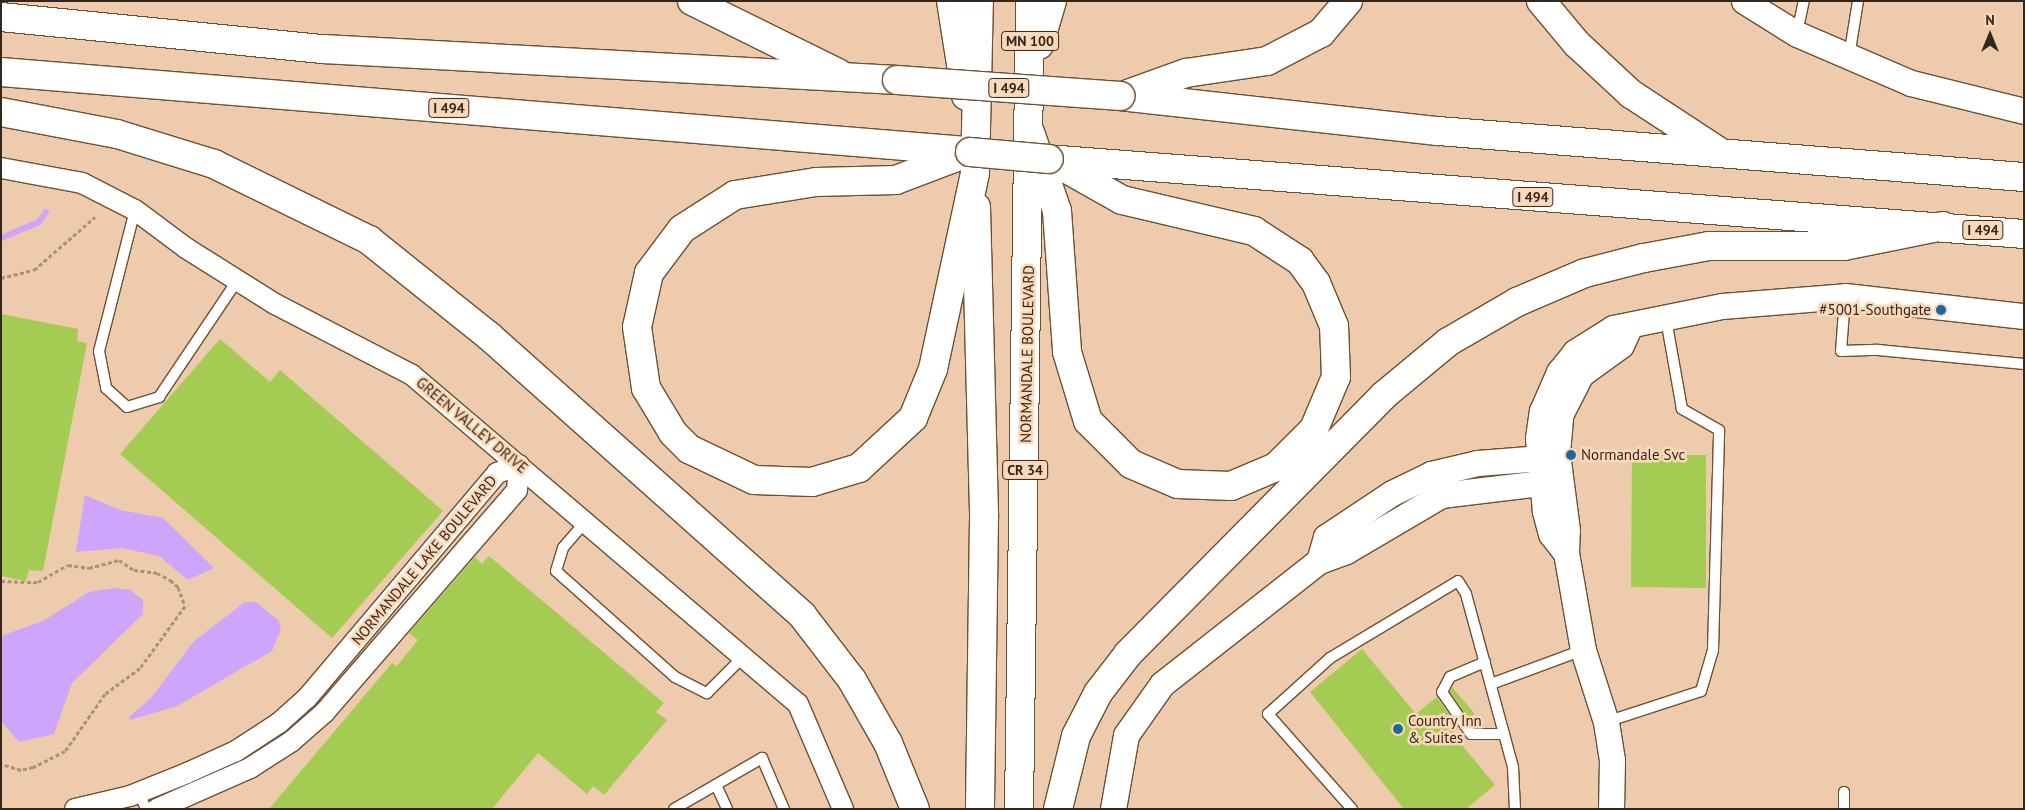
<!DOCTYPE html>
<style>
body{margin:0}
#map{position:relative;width:2025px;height:810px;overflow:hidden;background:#edcbac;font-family:"PT Sans",sans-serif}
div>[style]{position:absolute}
.water>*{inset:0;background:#cda5fb}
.stream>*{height:6px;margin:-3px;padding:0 3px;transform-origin:3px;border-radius:3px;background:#cda5fb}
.building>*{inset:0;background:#a5cc52}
.path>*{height:3px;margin-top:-1.5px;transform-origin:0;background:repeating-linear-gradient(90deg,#ac9279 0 4px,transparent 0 6.5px)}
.roads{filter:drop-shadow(1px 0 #6d5034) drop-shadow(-1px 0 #6d5034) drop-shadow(0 1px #6d5034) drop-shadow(0 -1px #6d5034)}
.service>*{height:10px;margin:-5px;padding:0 5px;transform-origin:5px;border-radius:5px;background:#fff}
.minor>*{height:20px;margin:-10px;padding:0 10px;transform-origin:10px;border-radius:10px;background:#fff}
.tertiary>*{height:25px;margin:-12.5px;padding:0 12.5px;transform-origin:12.5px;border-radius:12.5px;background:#fff}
.motorway>*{height:28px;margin:-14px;padding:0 14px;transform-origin:14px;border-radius:14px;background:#fff}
.bridges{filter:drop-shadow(1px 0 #6d5034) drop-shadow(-1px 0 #6d5034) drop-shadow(0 1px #6d5034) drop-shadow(0 -1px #6d5034)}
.motorway-bridge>*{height:28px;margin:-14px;padding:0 14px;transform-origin:14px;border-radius:14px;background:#fff}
.dots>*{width:14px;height:14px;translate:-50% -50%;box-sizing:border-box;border:2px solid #fbd8b9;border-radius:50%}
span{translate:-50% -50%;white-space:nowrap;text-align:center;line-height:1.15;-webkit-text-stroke:5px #fbd8b9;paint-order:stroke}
.shield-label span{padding:1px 4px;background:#fbd8b9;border:1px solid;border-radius:4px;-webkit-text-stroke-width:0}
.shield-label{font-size:14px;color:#33271b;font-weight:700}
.poi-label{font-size:15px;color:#33271b}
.right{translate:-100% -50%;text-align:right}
.left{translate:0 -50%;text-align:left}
.street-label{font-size:15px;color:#33271b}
.frame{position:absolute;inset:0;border:2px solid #33271b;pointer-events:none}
.north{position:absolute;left:1965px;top:10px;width:50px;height:50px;-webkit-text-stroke:4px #fbd8b9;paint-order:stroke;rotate:0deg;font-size:14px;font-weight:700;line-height:20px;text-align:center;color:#33271b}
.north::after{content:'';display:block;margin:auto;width:18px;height:22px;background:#33271b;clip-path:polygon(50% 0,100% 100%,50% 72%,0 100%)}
</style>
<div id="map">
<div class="water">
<div style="clip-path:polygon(85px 495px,120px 510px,163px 518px,214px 568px,188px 580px,159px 556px,122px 548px,76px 552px)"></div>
<div style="clip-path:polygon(114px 588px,130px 590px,143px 600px,143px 614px,72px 683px,54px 734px,19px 742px,1px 721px,1px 636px,43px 621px,89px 592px)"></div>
<div style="clip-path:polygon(245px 602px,256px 602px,278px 620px,281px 629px,272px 651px,177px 706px,130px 720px,129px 717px,151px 698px,194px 641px)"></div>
</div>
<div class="stream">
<div style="left:1px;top:238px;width:41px;rotate:-22.8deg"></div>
<div style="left:39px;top:222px;width:12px;rotate:-55deg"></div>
</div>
<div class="building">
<div style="clip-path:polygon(1px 314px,78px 329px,77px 341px,87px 343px,43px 571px,29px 570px,26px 581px,1px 576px)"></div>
<div style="clip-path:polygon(220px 339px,270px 382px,280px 370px,443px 511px,332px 638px,120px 454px)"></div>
<div style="clip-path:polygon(1632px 455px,1706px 455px,1706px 588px,1631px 587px)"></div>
<div style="clip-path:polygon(489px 556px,664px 703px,656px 712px,667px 720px,604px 795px,593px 786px,587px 794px,538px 753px,492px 809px,269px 809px,392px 663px,397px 666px,418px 640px,409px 633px,475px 557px,482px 564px)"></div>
<div style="clip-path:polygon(1362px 649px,1416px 714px,1437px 697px,1458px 728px,1452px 733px,1495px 785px,1466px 809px,1404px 809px,1310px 692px)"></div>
<div style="clip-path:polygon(1452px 687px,1475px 714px,1469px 719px,1450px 692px)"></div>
</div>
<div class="path">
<div style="left:1px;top:278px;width:34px;rotate:-14deg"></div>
<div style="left:34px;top:270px;width:81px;rotate:-41deg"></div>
<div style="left:1px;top:581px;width:37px;rotate:2deg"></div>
<div style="left:38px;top:582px;width:34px;rotate:-30deg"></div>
<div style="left:68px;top:565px;width:21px;rotate:8deg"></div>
<div style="left:89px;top:568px;width:31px;rotate:-15deg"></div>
<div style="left:119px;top:560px;width:18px;rotate:34deg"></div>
<div style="left:134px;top:570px;width:23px;rotate:7deg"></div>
<div style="left:157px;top:573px;width:15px;rotate:28deg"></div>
<div style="left:170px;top:580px;width:11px;rotate:41deg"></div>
<div style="left:178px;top:587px;width:20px;rotate:70deg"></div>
<div style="left:185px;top:606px;width:77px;rotate:126deg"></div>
<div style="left:140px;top:668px;width:44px;rotate:143.4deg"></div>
<div style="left:105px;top:694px;width:70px;rotate:125.1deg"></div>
<div style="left:65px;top:751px;width:36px;rotate:153deg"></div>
<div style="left:33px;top:767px;width:12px;rotate:166deg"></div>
<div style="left:21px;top:770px;width:21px;rotate:-163deg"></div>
</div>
<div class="roads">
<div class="service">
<div style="left:1797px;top:33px;width:33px;rotate:-78deg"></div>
<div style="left:1849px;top:57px;width:57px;rotate:-80.9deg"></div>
<div style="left:135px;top:210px;width:146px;rotate:104.3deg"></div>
<div style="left:99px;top:351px;width:38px;rotate:79deg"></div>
<div style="left:106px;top:388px;width:28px;rotate:42deg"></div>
<div style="left:127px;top:407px;width:34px;rotate:-17deg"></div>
<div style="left:159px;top:397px;width:140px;rotate:-56.1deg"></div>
<div style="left:1845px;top:297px;width:54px;rotate:94.2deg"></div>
<div style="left:1841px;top:351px;width:37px;rotate:-2deg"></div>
<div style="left:1878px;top:350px;width:147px;rotate:5.5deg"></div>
<div style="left:587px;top:520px;width:37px;rotate:131deg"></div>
<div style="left:563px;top:548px;width:24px;rotate:107deg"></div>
<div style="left:556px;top:571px;width:159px;rotate:41.7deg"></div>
<div style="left:675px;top:677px;width:36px;rotate:27deg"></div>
<div style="left:707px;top:693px;width:52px;rotate:-45deg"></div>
<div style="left:1485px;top:662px;width:38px;rotate:157deg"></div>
<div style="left:1450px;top:677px;width:17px;rotate:118deg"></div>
<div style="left:1442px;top:692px;width:51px;rotate:55.4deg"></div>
<div style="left:1471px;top:734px;width:33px"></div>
<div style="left:1491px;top:684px;width:98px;rotate:-20.3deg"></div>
<div style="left:1606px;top:722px;width:100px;rotate:-18.1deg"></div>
<div style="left:1701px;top:691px;width:43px;rotate:-73.7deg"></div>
<div style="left:1713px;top:650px;width:220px;rotate:-88.4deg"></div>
<div style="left:1719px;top:430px;width:43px;rotate:-150.4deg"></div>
<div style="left:1682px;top:409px;width:91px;rotate:-100.1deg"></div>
<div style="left:716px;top:785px;width:26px;rotate:65deg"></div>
<div style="left:1844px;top:792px;width:17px;rotate:90deg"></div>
<div style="left:139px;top:793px;width:17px;rotate:66deg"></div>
<div style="left:674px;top:809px;width:102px;rotate:-30.1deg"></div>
<div style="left:762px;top:758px;width:56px;rotate:66.7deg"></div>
<div style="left:1352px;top:809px;width:127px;rotate:-131.5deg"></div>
<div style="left:1268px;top:714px;width:84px;rotate:-42.1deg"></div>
<div style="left:1330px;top:658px;width:149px;rotate:-31deg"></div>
<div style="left:1458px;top:581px;width:15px;rotate:58deg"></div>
<div style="left:1466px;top:594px;width:179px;rotate:74.8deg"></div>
<div style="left:1513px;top:767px;width:42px;rotate:87.3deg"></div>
</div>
<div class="minor">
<div style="left:1px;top:168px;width:82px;rotate:10.5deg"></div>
<div style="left:82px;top:183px;width:59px;rotate:27deg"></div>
<div style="left:135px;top:210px;width:64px;rotate:36.7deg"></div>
<div style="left:186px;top:248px;width:105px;rotate:32.2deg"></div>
<div style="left:275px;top:304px;width:154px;rotate:27.4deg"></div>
<div style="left:412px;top:375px;width:507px;rotate:40.44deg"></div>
<div style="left:798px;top:704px;width:114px;rotate:66.8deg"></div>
<div style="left:75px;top:809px;width:57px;rotate:-13.3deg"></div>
<div style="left:130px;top:796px;width:61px;rotate:-22deg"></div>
<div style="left:187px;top:773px;width:54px;rotate:-24.2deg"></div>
<div style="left:236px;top:751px;width:51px;rotate:-33.1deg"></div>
<div style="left:279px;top:723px;width:38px;rotate:-42deg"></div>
<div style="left:307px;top:698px;width:294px;rotate:-49.8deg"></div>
<div style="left:497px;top:473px;width:23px;rotate:-20deg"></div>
<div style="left:157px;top:809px;width:102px;rotate:-23.8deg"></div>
<div style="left:250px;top:768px;width:50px;rotate:-32.7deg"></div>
<div style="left:292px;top:741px;width:43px;rotate:-41.2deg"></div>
<div style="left:324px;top:713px;width:295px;rotate:-49.1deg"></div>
<div style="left:517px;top:490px;width:25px;rotate:-85deg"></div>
</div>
<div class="tertiary">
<div style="left:1744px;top:1px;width:62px;rotate:31.9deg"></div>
<div style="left:1797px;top:34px;width:124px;rotate:23.3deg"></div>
<div style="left:1911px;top:83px;width:116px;rotate:13.9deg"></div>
<div style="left:1566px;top:553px;width:24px;rotate:-128deg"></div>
<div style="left:1551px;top:534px;width:24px;rotate:-105deg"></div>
<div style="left:1545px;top:511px;width:73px;rotate:-95.5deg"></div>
<div style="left:1538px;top:438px;width:27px;rotate:-82deg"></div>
<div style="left:1542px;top:411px;width:43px;rotate:-66.4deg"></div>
<div style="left:1559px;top:372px;width:26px;rotate:-51deg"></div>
<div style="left:1575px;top:352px;width:45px;rotate:-32.3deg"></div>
<div style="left:1613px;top:328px;width:111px;rotate:-11.4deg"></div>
<div style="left:1722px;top:306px;width:123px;rotate:-4.6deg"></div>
<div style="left:1845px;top:296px;width:180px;rotate:6.4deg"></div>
<div style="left:1319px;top:561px;width:25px;rotate:-74deg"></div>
<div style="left:1326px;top:537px;width:79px;rotate:-33.7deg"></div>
<div style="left:1392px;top:493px;width:43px;rotate:-26deg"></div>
<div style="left:1431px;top:474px;width:47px;rotate:-13.4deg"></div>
<div style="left:1477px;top:463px;width:78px;rotate:-4.4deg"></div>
<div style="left:1113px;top:809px;width:75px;rotate:-80deg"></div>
<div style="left:1126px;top:735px;width:62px;rotate:-54.8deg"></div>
<div style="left:1162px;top:684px;width:199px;rotate:-38.1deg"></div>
<div style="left:1319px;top:561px;width:29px;rotate:-20deg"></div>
<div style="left:1346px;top:551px;width:110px;rotate:-30.5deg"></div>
<div style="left:1441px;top:495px;width:116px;rotate:-6.9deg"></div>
<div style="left:1611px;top:809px;width:49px;rotate:-88.8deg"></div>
<div style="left:1612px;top:760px;width:38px;rotate:-99deg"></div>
<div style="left:1606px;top:722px;width:76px;rotate:-107.7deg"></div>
<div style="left:1583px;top:650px;width:98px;rotate:-99.9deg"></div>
<div style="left:1566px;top:553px;width:23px;rotate:-88deg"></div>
<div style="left:1567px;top:530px;width:78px;rotate:-97.4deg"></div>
<div style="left:1557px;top:453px;width:38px;rotate:-85deg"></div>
<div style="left:1560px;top:415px;width:46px;rotate:-62.9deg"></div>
<div style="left:1581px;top:374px;width:49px;rotate:-35.9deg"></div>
<div style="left:1621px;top:345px;width:19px;rotate:-65deg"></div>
</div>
<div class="motorway">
<div style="left:692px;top:1px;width:163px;rotate:26.3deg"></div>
<div style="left:951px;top:1px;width:96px;rotate:81deg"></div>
<div style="left:1541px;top:1px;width:56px;rotate:50.1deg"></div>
<div style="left:1577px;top:44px;width:74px;rotate:42.8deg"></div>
<div style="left:1631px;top:94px;width:104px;rotate:33.2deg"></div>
<div style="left:1px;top:17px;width:324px;rotate:5.7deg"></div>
<div style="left:323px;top:49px;width:575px;rotate:3.09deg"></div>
<div style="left:1039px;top:45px;width:46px;rotate:-73.5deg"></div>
<div style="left:1px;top:72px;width:968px;rotate:4.68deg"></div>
<div style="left:1128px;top:94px;width:62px;rotate:-19.9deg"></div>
<div style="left:1186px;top:73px;width:82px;rotate:-8.4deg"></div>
<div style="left:1267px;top:61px;width:61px;rotate:-27.4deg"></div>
<div style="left:1321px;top:33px;width:42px;rotate:-49.8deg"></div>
<div style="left:1120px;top:96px;width:320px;rotate:6.3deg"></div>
<div style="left:1438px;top:131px;width:588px;rotate:4.49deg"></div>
<div style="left:1px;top:112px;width:118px;rotate:10.7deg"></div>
<div style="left:117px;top:134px;width:102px;rotate:17.2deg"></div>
<div style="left:214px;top:164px;width:173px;rotate:26.1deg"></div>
<div style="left:369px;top:240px;width:154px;rotate:38.7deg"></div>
<div style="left:489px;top:336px;width:419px;rotate:41.7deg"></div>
<div style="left:802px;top:615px;width:82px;rotate:52.4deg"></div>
<div style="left:852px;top:680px;width:73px;rotate:60.3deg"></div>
<div style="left:888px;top:743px;width:71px;rotate:67.8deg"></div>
<div style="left:1030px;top:132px;width:83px;rotate:71.1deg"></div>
<div style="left:1057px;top:211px;width:141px;rotate:85.9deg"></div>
<div style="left:1067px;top:352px;width:72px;rotate:73.1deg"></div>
<div style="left:1088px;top:421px;width:61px;rotate:45deg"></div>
<div style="left:1131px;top:464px;width:51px;rotate:23.1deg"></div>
<div style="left:1178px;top:484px;width:53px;rotate:2.2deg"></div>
<div style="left:1231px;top:486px;width:49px;rotate:-22.9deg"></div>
<div style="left:1276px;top:467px;width:54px;rotate:-45deg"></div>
<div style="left:1314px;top:429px;width:56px;rotate:-67.1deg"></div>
<div style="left:1336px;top:377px;width:51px;rotate:-92.2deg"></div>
<div style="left:1334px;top:326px;width:47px;rotate:-112.7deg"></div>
<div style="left:1316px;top:283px;width:27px;rotate:-126deg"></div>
<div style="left:1300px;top:261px;width:55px;rotate:-146.9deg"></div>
<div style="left:1254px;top:231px;width:136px;rotate:-166.8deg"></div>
<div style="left:1122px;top:200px;width:84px;rotate:-150.7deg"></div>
<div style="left:970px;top:152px;width:79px;rotate:159.3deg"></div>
<div style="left:896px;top:180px;width:80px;rotate:178.6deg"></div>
<div style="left:816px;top:182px;width:82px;rotate:170.9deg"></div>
<div style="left:735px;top:195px;width:63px;rotate:147.3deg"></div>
<div style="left:682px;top:229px;width:55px;rotate:126.9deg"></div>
<div style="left:649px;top:273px;width:55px;rotate:102.5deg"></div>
<div style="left:637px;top:327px;width:62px;rotate:81.6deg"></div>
<div style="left:646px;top:388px;width:52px;rotate:59deg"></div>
<div style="left:673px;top:433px;width:23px;rotate:45deg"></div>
<div style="left:689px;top:449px;width:72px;rotate:25.5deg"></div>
<div style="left:754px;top:480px;width:58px;rotate:2deg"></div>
<div style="left:812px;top:482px;width:49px;rotate:-16.6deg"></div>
<div style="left:859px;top:468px;width:74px;rotate:-42.8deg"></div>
<div style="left:913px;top:418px;width:53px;rotate:-67.8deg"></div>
<div style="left:933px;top:369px;width:200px;rotate:-77.9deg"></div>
<div style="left:975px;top:173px;width:172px;rotate:-88.7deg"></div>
<div style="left:1060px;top:160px;width:967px;rotate:4.39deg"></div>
<div style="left:976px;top:207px;width:311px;rotate:88.5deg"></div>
<div style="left:984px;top:518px;width:291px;rotate:90.8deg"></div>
<div style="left:1019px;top:809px;width:808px;rotate:-89.22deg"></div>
<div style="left:1058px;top:809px;width:75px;rotate:-76.1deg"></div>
<div style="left:1076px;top:736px;width:48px;rotate:-62.9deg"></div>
<div style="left:1098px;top:693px;width:49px;rotate:-52.4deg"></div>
<div style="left:1128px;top:654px;width:363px;rotate:-45.3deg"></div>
<div style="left:1383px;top:396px;width:85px;rotate:-39.7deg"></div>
<div style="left:1448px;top:342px;width:80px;rotate:-30.1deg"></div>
<div style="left:1517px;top:302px;width:74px;rotate:-23.1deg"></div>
<div style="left:1585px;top:273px;width:61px;rotate:-14.3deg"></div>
<div style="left:1644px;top:258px;width:66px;rotate:-10.5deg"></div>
<div style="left:1709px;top:246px;width:135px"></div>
<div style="left:1844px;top:246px;width:101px;rotate:-11.4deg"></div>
</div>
</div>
<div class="bridges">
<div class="motorway-bridge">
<div style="left:897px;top:80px;width:224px;rotate:4.1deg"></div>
<div style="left:970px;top:152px;width:79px;rotate:5.1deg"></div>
</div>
</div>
<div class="dots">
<div style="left:1941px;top:310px;background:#1f679b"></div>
<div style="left:1571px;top:455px;background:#1f679b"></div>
<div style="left:1398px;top:729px;background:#1f679b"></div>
</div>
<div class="shield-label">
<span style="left:1030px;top:41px">MN 100</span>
<span style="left:1009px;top:88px">I 494</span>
<span style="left:449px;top:108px">I 494</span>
<span style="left:1533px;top:197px">I 494</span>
<span style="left:1983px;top:230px">I 494</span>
<span style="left:1025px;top:470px">CR 34</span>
</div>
<div class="poi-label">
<span class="right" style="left:1931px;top:310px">#5001-Southgate</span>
<span class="left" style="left:1581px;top:455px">Normandale Svc</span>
<span class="left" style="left:1408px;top:729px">Country Inn<br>&amp; Suites</span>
</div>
<div class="street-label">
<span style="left:1027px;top:354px;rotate:-89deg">NORMANDALE BOULEVARD</span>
<span style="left:472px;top:425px;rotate:40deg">GREEN VALLEY DRIVE</span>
<span style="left:424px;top:560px;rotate:-50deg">NORMANDALE LAKE BOULEVARD</span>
</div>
<div class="frame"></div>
<div class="north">N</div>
</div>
